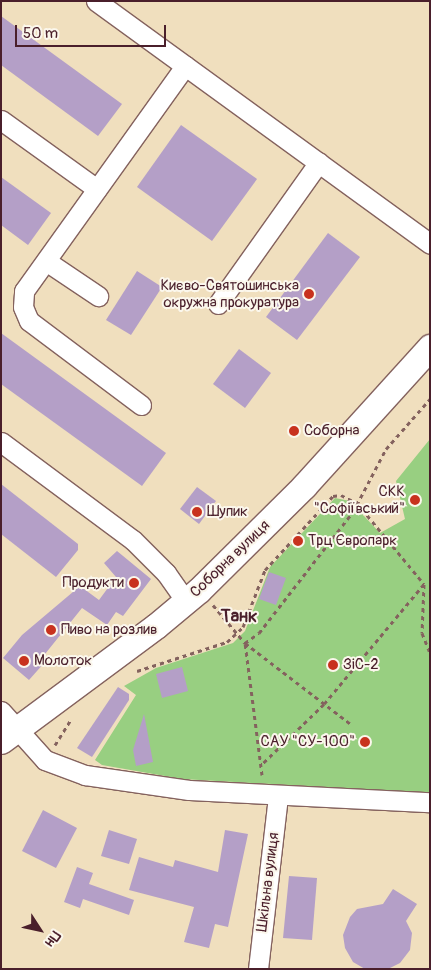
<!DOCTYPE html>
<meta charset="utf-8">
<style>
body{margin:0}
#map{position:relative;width:431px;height:970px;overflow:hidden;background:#f0dfbe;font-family:Pangolin,sans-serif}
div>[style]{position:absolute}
.green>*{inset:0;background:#98cf81}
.building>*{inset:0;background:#b49fc7}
.path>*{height:3px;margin-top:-1.5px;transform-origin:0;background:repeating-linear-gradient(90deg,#84625e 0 4px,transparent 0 8px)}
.roads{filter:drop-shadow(1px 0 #84625e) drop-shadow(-1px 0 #84625e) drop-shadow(0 1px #84625e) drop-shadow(0 -1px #84625e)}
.minor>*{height:19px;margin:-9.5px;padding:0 9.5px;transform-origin:9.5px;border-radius:9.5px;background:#fff}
.major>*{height:25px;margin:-12.5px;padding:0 12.5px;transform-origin:12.5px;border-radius:12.5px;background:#fff}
.dots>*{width:14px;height:14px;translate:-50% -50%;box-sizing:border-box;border:2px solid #fbf7ec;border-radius:50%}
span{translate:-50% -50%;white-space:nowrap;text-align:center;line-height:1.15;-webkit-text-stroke:4px #fbf7ec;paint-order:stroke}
.poi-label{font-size:15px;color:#4a1f2b}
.right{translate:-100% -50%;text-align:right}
.left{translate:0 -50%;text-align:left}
.street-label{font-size:15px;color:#4a1f2b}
.quarter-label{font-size:18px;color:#4a1f2b;font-weight:700}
.frame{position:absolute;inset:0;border:2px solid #4a1f2b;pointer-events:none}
.north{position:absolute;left:15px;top:905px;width:50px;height:50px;-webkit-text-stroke:4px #fbf7ec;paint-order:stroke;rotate:125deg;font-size:14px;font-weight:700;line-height:20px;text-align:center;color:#4a1f2b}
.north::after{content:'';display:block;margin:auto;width:18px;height:22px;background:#4a1f2b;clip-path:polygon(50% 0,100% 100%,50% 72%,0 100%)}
.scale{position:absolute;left:15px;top:25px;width:151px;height:22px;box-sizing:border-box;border:2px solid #4a1f2b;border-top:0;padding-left:6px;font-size:15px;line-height:18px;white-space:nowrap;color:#4a1f2b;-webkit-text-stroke:4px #fbf7ec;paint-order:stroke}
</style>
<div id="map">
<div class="green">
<div style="clip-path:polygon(430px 439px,430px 793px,182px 779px,102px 765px,95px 760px,136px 695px,124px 686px,156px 668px,233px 643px,245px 631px,270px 567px,335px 498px,350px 501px,380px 533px,405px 519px,396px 481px)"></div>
</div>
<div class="building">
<div style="clip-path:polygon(1px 16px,122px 104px,98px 136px,1px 65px)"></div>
<div style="clip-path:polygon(181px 125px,257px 179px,212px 241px,137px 187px)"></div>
<div style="clip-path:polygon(1px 177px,51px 213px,28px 245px,1px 225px)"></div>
<div style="clip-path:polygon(328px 233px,360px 257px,297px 340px,266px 317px)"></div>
<div style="clip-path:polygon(137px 271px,162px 287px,131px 335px,106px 320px)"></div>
<div style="clip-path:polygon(1px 333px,166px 453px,142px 486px,1px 384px)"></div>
<div style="clip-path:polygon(239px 349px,271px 373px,245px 408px,213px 384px)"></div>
<div style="clip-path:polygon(1px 484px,78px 544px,78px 550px,56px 577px,1px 534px)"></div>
<div style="clip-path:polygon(197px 487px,216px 501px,199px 524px,180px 509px)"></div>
<div style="clip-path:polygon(117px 551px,151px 579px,123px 616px,116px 612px,107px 625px,82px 608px,41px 659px,45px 662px,29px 680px,3px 658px,22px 635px,80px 586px,99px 600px,116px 577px,104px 563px)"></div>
<div style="clip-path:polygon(269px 572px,286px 578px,276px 605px,259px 599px)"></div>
<div style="clip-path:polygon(182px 667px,188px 691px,162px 698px,156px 674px)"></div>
<div style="clip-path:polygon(118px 687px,129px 694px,129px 700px,92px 757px,77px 748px)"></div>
<div style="clip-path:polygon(144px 714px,153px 762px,136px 766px,133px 750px)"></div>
<div style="clip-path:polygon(43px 810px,77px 828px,56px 868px,22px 851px)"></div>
<div style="clip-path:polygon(109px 830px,137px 839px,129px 864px,101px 856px)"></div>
<div style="clip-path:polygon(225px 830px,248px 834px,228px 927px,215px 924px,209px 948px,184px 942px,194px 907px,129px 890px,139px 857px,173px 867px,175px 860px,218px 872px)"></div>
<div style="clip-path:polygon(77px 867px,93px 873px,89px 884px,134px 900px,129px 915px,83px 899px,80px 908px,64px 902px)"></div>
<div style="clip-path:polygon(289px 876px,317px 878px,312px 940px,283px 938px)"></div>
<div style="clip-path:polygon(393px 889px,417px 904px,406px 921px,412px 933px,410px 950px,400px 963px,388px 969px,365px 969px,353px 962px,345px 948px,343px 935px,350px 917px,357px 909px,383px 904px)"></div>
</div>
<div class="path">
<div style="left:424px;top:584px;width:49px;rotate:92.3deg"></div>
<div style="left:422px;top:633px;width:22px;rotate:68deg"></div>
<div style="left:213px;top:605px;width:50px;rotate:49.9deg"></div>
<div style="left:245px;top:643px;width:135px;rotate:37.5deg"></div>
<div style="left:137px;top:671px;width:95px;rotate:-17.9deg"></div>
<div style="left:227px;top:642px;width:22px;rotate:-43deg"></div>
<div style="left:243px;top:627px;width:61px;rotate:-68.9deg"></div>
<div style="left:265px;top:570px;width:100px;rotate:-47.4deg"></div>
<div style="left:333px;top:496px;width:8px;rotate:-7deg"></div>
<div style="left:341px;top:495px;width:18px;rotate:27deg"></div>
<div style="left:357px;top:503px;width:105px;rotate:50.4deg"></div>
<div style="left:424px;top:584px;width:156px;rotate:129.8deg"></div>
<div style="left:324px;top:704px;width:88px;rotate:135.9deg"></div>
<div style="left:55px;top:745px;width:31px;rotate:-58deg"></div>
<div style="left:262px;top:775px;width:133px;rotate:-97.3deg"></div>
<div style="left:245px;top:643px;width:17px;rotate:-36deg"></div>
<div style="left:259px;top:633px;width:153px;rotate:-52.2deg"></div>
<div style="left:353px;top:512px;width:71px;rotate:-62.4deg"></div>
<div style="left:386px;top:449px;width:67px;rotate:-48.7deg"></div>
</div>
<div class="roads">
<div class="minor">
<div style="left:96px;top:1px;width:413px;rotate:36deg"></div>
<div style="left:1px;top:120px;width:118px;rotate:35.7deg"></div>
<div style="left:46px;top:261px;width:63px;rotate:33.9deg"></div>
<div style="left:218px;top:304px;width:174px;rotate:-54.6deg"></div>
<div style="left:141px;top:405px;width:140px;rotate:-143.1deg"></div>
<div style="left:29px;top:321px;width:15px;rotate:-113deg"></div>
<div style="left:23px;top:307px;width:16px;rotate:-86deg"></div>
<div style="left:24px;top:291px;width:277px;rotate:-54.4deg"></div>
<div style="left:1px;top:442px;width:164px;rotate:36.6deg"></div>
<div style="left:133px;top:540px;width:47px;rotate:45deg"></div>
<div style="left:166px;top:573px;width:35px;rotate:55deg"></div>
<div style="left:1px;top:711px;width:66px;rotate:48.1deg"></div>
<div style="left:45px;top:760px;width:43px;rotate:20.6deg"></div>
<div style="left:85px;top:775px;width:105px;rotate:8.2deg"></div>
<div style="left:189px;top:790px;width:241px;rotate:2.9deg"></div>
<div style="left:258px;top:969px;width:175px;rotate:-83.4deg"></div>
</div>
<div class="major">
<div style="left:1px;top:741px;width:193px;rotate:-36.6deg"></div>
<div style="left:156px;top:626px;width:56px;rotate:-39.9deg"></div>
<div style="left:199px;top:590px;width:148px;rotate:-44.7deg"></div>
<div style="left:304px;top:486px;width:188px;rotate:-47.8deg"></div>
</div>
</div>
<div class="dots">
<div style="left:309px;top:294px;background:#c8321e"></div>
<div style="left:294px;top:431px;background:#c8321e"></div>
<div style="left:415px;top:500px;background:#c8321e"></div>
<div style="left:197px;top:512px;background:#c8321e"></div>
<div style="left:298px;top:541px;background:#c8321e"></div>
<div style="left:134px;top:583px;background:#c8321e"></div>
<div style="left:51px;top:630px;background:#c8321e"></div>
<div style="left:24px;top:661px;background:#c8321e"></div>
<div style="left:333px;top:665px;background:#c8321e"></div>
<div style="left:365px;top:742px;background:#c8321e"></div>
</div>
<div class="poi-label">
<span class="right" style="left:299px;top:294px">Києво-Святошинська<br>окружна прокуратура</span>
<span class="left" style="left:304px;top:431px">Соборна</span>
<span class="right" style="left:405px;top:500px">СКК<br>"Софіївський"</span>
<span class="left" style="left:207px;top:512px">Шупик</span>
<span class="left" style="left:308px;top:541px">Трц Європарк</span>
<span class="right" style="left:124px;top:583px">Продукти</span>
<span class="left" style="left:61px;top:630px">Пиво на розлив</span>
<span class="left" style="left:34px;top:661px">Молоток</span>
<span class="left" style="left:343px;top:665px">ЗіС-2</span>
<span class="right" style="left:355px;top:742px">САУ "СУ-100"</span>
</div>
<div class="street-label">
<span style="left:230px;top:559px;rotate:-44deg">Соборна вулиця</span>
<span style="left:268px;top:882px;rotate:-83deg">Шкільна вулиця</span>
</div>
<div class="quarter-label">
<span style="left:239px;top:617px">Танк</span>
</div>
<div class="frame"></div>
<div class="north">Пн</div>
<div class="scale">50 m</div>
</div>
